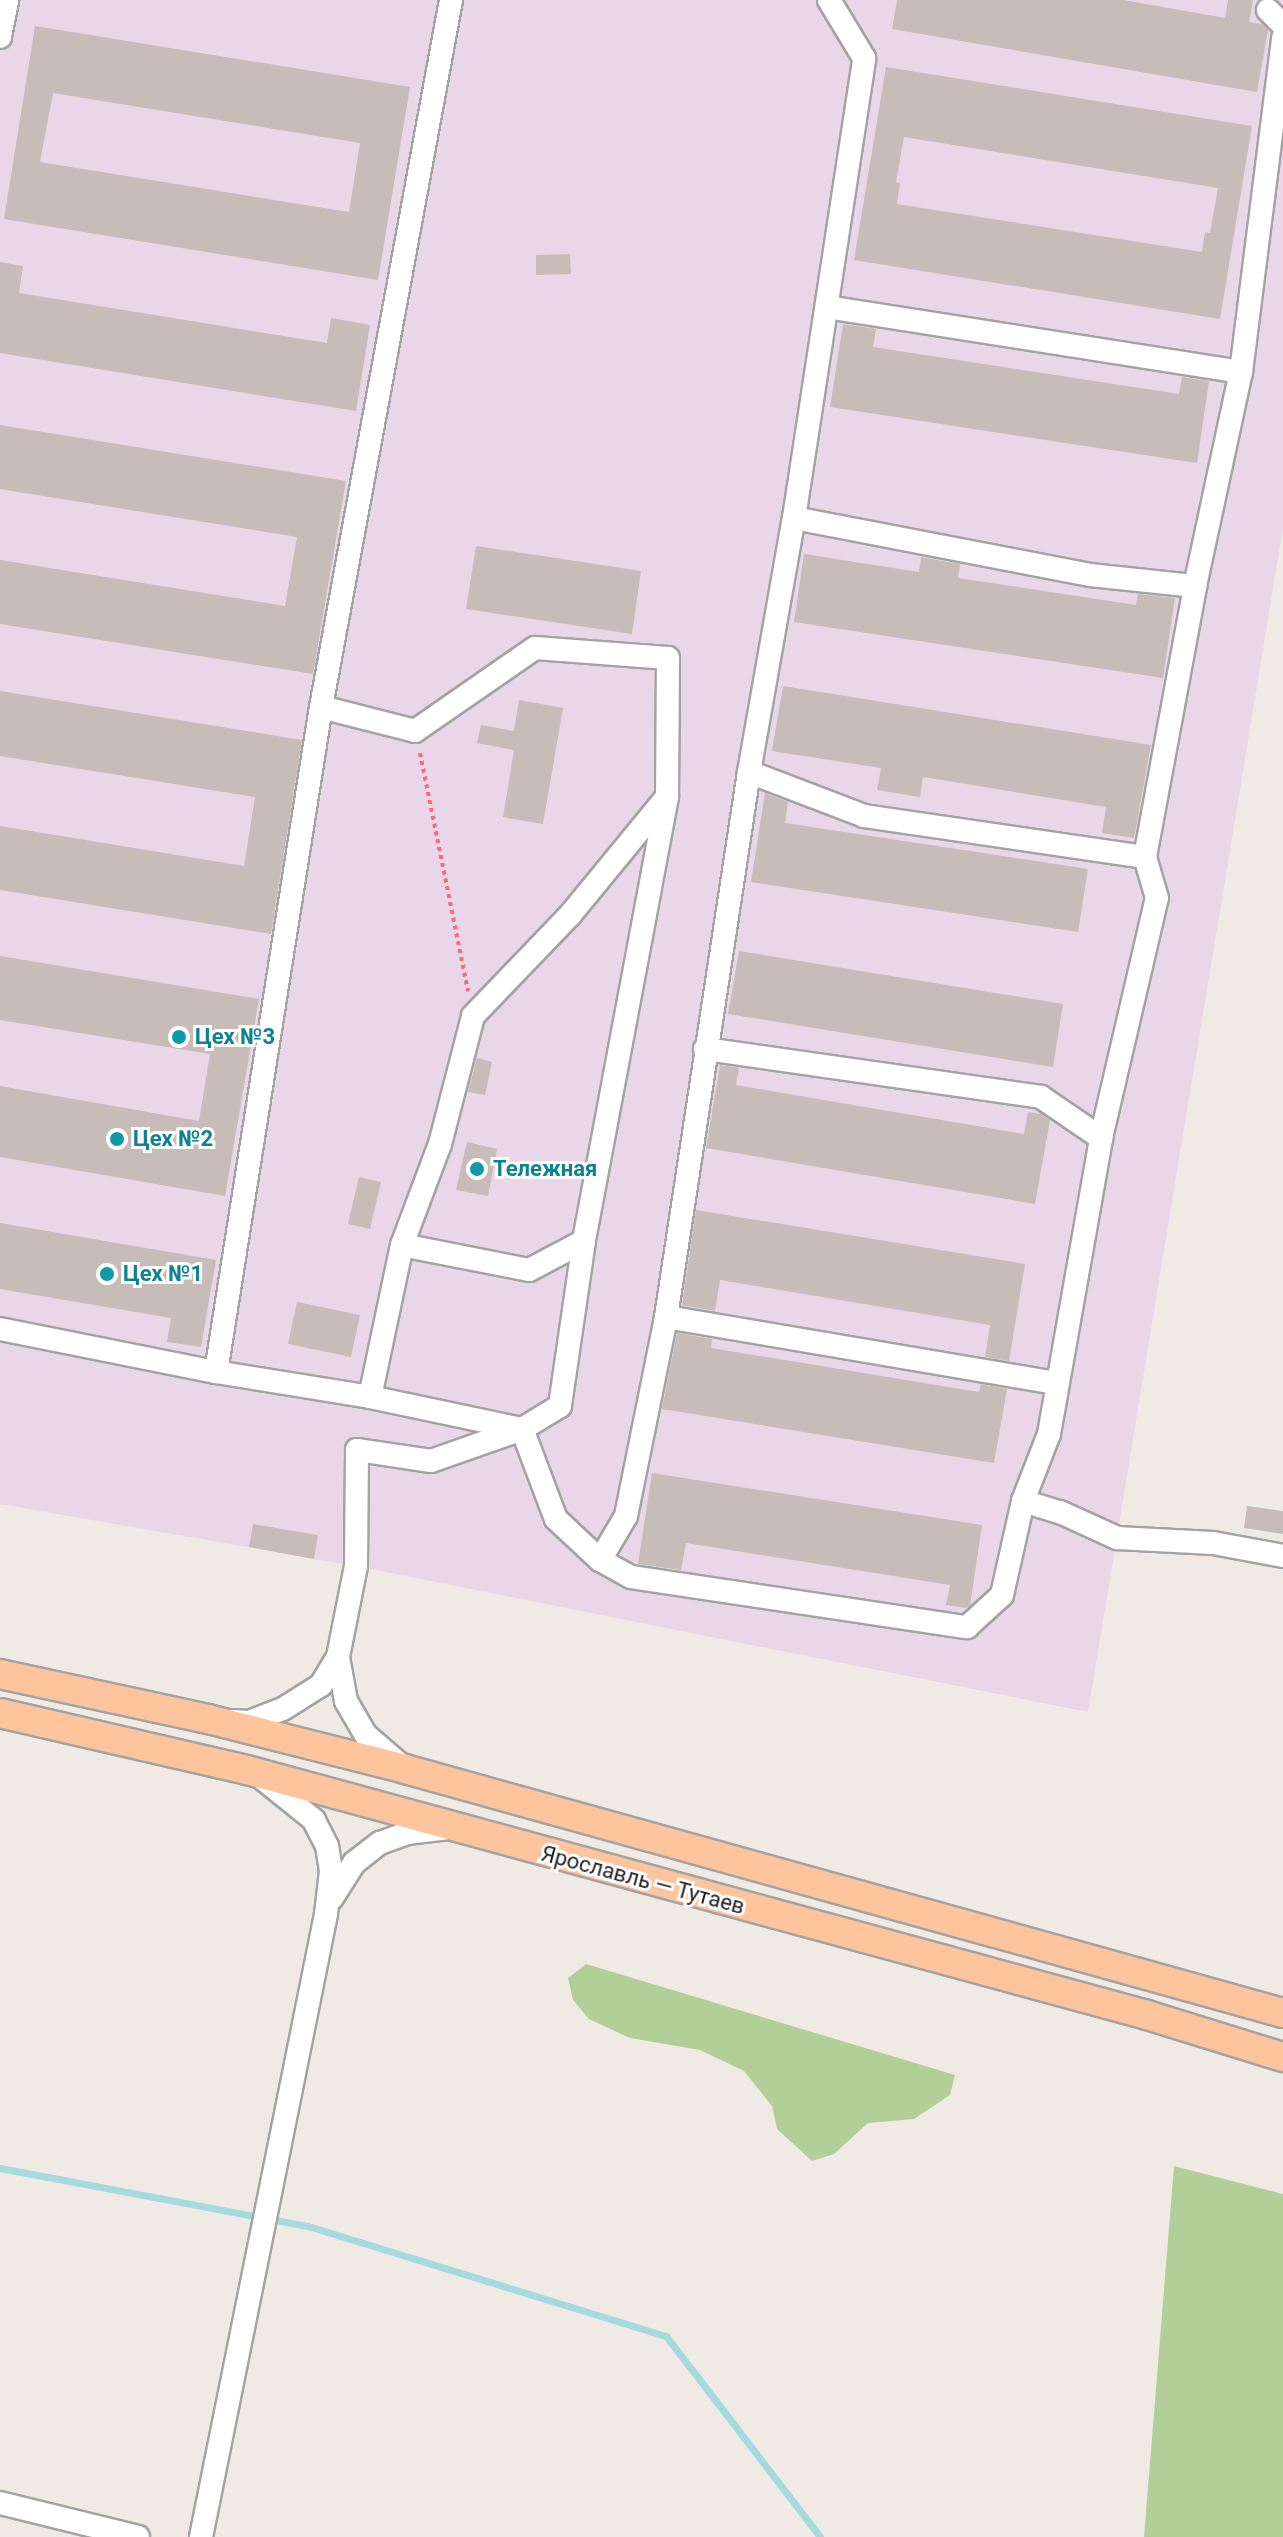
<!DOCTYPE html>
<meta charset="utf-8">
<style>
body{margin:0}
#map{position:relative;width:1283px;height:2537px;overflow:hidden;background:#f0eae5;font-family:Roboto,sans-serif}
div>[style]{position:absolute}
.industrial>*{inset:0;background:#e9d6e8}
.forest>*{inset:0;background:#b2cf99}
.stream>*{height:7px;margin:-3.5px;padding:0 3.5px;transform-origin:3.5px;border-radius:3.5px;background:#a5dade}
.building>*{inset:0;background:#c7bcb8}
.path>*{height:4px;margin-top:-2px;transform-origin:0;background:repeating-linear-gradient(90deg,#fb6a73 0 4px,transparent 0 8px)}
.roads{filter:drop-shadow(2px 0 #a3a3a3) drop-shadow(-2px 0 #a3a3a3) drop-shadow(0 2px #a3a3a3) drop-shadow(0 -2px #a3a3a3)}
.minor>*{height:22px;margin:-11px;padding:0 11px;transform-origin:11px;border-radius:11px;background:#fff}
.major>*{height:28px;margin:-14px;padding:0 14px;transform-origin:14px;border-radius:14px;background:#fdc49d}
.dots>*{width:22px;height:22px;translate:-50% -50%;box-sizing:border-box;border:4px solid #fff;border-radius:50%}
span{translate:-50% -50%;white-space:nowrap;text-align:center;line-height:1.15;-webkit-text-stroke:6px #fff;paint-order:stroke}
.culture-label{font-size:22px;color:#0d838f;font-weight:700}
.left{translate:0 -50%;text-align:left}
.street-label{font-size:22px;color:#1f1f1f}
</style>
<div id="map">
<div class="industrial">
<div style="clip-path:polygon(0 0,1283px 0,1283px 528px,1088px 1712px,356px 1566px,0 1504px)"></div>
</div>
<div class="forest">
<div style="clip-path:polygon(586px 1964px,955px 2075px,950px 2095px,914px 2119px,868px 2123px,834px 2154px,812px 2161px,777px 2129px,772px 2106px,744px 2071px,700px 2050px,630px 2038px,589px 2019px,573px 2000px,568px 1978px)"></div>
<div style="clip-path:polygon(1174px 2166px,1283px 2194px,1283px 2537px,1144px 2537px)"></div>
</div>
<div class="stream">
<div style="left:0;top:2168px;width:313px;rotate:10.7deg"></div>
<div style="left:308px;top:2226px;width:375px;rotate:17.1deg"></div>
<div style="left:666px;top:2336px;width:253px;rotate:52.5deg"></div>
</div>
<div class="building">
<div style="clip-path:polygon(897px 0,1124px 0,1225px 18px,1228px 0,1253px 0,1249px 22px,1262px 24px,1268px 30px,1257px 92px,892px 29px)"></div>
<div style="clip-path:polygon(evenodd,35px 26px,410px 87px,378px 280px,4px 219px,35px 26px,53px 93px,360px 143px,349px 212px,40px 162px,53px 93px)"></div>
<div style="clip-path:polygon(evenodd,886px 67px,1252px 126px,1220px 319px,854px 260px,886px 67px,904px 137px,1218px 188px,1210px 233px,1205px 232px,1202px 252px,897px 204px,900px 183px,896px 182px,904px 137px)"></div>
<div style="clip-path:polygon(570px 254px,571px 274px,536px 275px,536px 255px)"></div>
<div style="clip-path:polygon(0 262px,23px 266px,19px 293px,327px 343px,331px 318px,370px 325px,356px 411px,0 353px)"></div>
<div style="clip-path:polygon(843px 324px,876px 329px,873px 347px,1179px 394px,1182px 377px,1209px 381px,1197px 463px,830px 407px)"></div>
<div style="clip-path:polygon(0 425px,346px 481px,313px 674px,0 624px,0 560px,285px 606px,297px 537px,0 489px)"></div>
<div style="clip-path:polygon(476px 546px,641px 571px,632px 634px,466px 609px)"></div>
<div style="clip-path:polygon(804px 554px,919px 572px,921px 557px,960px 564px,958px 578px,1136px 605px,1138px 594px,1175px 598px,1163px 678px,794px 622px)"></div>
<div style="clip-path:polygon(783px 686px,1151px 745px,1134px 838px,1102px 833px,1106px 807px,923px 777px,920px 797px,877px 790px,881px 768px,772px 751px)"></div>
<div style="clip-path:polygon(0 691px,302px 740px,271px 934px,0 890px,0 826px,244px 866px,255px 797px,0 756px)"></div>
<div style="clip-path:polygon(519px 700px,563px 708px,543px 824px,503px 817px,514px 750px,477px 743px,481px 725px,514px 731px)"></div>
<div style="clip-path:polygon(765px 793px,788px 802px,785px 823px,1088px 869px,1078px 932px,751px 882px)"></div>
<div style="clip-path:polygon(739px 951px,1063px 1004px,1053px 1067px,728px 1014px)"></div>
<div style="clip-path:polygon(0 956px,259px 999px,225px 1196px,0 1157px,0 1086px,199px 1121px,210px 1054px,0 1020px)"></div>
<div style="clip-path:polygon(477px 1058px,492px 1062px,485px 1095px,468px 1092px)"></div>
<div style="clip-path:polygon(720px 1065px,739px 1068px,736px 1085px,1024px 1134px,1028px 1112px,1041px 1114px,1050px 1120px,1035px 1204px,706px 1148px)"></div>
<div style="clip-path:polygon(467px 1142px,497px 1149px,488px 1196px,456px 1190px)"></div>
<div style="clip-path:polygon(359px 1177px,381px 1182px,370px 1229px,348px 1224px)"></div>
<div style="clip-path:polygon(696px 1210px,1025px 1264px,1009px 1361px,985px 1357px,990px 1325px,720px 1280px,715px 1311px,682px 1305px)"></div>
<div style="clip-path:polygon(0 1223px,216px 1260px,201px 1347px,167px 1342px,171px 1318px,0 1289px)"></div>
<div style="clip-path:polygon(297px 1302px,360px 1315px,351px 1357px,288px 1344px)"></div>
<div style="clip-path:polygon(677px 1333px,712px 1339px,711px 1348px,979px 1392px,981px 1384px,1007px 1389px,994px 1463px,662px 1409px)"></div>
<div style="clip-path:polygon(652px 1473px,982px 1525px,970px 1606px,966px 1608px,946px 1605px,950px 1585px,686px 1543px,681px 1570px,638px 1564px)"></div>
<div style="clip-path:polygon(1247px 1506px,1283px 1511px,1283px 1534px,1244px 1528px)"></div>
<div style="clip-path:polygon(253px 1524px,318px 1535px,314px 1559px,249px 1547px)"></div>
</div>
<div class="path">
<div style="left:420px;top:753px;width:243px;rotate:78.6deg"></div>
</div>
<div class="roads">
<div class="minor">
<div style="left:1268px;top:10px;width:21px;rotate:45deg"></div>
<div style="left:0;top:37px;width:38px;rotate:-79deg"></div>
<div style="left:827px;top:307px;width:419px;rotate:8.9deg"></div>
<div style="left:794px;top:518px;width:301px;rotate:10.9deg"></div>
<div style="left:1090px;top:575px;width:106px;rotate:6deg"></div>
<div style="left:321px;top:707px;width:97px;rotate:14.3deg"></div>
<div style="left:415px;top:731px;width:146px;rotate:-34.7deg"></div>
<div style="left:535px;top:648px;width:133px;rotate:4.3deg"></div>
<div style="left:668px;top:658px;width:139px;rotate:90.4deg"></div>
<div style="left:667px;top:797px;width:452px;rotate:100.6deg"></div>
<div style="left:584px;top:1241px;width:167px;rotate:98.3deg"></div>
<div style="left:560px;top:1406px;width:44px;rotate:148.8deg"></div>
<div style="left:522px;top:1429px;width:96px;rotate:160.6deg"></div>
<div style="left:431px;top:1461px;width:75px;rotate:-171.5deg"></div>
<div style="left:357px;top:1450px;width:116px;rotate:90.5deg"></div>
<div style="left:356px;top:1566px;width:93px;rotate:101.2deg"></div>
<div style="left:338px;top:1657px;width:45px;rotate:79.7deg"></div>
<div style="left:346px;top:1701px;width:39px;rotate:60deg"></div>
<div style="left:366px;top:1735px;width:49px;rotate:40.9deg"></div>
<div style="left:749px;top:772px;width:123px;rotate:20.9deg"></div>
<div style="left:864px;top:816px;width:284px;rotate:8.3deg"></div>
<div style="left:705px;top:1049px;width:339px;rotate:8.1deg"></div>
<div style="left:1041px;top:1097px;width:73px;rotate:34.3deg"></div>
<div style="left:584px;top:1241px;width:62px;rotate:152.2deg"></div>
<div style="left:529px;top:1270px;width:129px;rotate:-168.9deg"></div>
<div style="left:402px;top:1245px;width:108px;rotate:-69.4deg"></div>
<div style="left:440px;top:1144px;width:132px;rotate:-75.5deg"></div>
<div style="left:473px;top:1016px;width:140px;rotate:-46.2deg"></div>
<div style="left:570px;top:915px;width:151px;rotate:-50.6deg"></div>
<div style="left:402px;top:1245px;width:155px;rotate:101.9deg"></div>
<div style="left:370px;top:1397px;width:155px;rotate:11.9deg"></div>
<div style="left:522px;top:1429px;width:96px;rotate:69.3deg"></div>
<div style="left:556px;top:1519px;width:60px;rotate:43deg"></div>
<div style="left:600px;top:1560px;width:51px;rotate:-59.4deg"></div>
<div style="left:626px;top:1516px;width:203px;rotate:-78.6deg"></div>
<div style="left:666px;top:1317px;width:551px;rotate:-81.34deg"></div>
<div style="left:749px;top:772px;width:258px;rotate:-80deg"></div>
<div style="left:794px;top:518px;width:465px;rotate:-81.3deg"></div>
<div style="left:864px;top:58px;width:68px;rotate:-121.1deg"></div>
<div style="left:666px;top:1317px;width:397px;rotate:9.6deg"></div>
<div style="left:0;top:1329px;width:220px;rotate:11.3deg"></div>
<div style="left:216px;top:1372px;width:156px;rotate:9.2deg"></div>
<div style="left:216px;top:1372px;width:673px;rotate:-81.03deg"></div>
<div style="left:321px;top:707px;width:719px;rotate:-79.58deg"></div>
<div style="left:1023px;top:1501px;width:39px;rotate:17deg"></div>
<div style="left:1060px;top:1512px;width:63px;rotate:24.5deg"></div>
<div style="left:1117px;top:1538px;width:96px;rotate:3deg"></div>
<div style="left:1213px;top:1543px;width:71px;rotate:10.5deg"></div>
<div style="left:600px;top:1560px;width:35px;rotate:29deg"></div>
<div style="left:631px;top:1577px;width:340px;rotate:8.5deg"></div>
<div style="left:967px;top:1627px;width:47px;rotate:-42.4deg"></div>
<div style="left:1002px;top:1595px;width:96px;rotate:-77.4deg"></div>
<div style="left:1023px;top:1501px;width:72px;rotate:-68.8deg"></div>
<div style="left:1049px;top:1434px;width:301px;rotate:-80deg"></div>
<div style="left:1101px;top:1138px;width:246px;rotate:-76.9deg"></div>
<div style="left:1157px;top:898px;width:43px;rotate:-106.3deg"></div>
<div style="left:1145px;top:857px;width:276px;rotate:-79.5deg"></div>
<div style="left:1195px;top:586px;width:219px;rotate:-77.9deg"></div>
<div style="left:1241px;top:372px;width:337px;rotate:-82.8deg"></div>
<div style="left:232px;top:1721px;width:17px;rotate:3deg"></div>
<div style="left:249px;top:1722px;width:36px;rotate:-21deg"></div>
<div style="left:283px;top:1709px;width:45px;rotate:-32.3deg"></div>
<div style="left:321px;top:1685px;width:33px;rotate:-59deg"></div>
<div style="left:332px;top:1898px;width:41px;rotate:-57.8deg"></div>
<div style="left:354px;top:1863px;width:33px;rotate:-38deg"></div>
<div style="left:380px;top:1843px;width:29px;rotate:-20deg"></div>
<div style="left:407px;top:1833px;width:42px;rotate:-6.8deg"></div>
<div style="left:0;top:2503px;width:142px;rotate:13.8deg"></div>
<div style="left:201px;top:2537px;width:635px;rotate:-78.65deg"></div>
<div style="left:326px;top:1914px;width:43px;rotate:-83.4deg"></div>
<div style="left:331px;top:1871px;width:25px;rotate:-99deg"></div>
<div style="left:327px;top:1846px;width:29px;rotate:-117deg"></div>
<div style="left:314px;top:1820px;width:65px;rotate:-141.2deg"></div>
</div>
<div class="major">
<div style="left:0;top:1674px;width:213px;rotate:12.2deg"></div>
<div style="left:208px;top:1719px;width:203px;rotate:14.2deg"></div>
<div style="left:405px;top:1769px;width:911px;rotate:15.53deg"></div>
<div style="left:0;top:1713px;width:253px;rotate:13deg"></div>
<div style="left:247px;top:1770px;width:933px;rotate:15.23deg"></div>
<div style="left:1147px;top:2015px;width:142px;rotate:17.2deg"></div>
</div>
</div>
<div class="dots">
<div style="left:179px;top:1037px;background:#0f9aa8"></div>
<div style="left:117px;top:1139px;background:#0f9aa8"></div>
<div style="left:477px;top:1169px;background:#0f9aa8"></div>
<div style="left:107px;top:1274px;background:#0f9aa8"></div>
</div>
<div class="culture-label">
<span class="left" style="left:195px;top:1037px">Цех №3</span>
<span class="left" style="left:133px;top:1139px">Цех №2</span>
<span class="left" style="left:493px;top:1169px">Тележная</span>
<span class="left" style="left:123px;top:1274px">Цех №1</span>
</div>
<div class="street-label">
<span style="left:643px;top:1880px;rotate:15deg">Ярославль — Тутаев</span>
</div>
</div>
